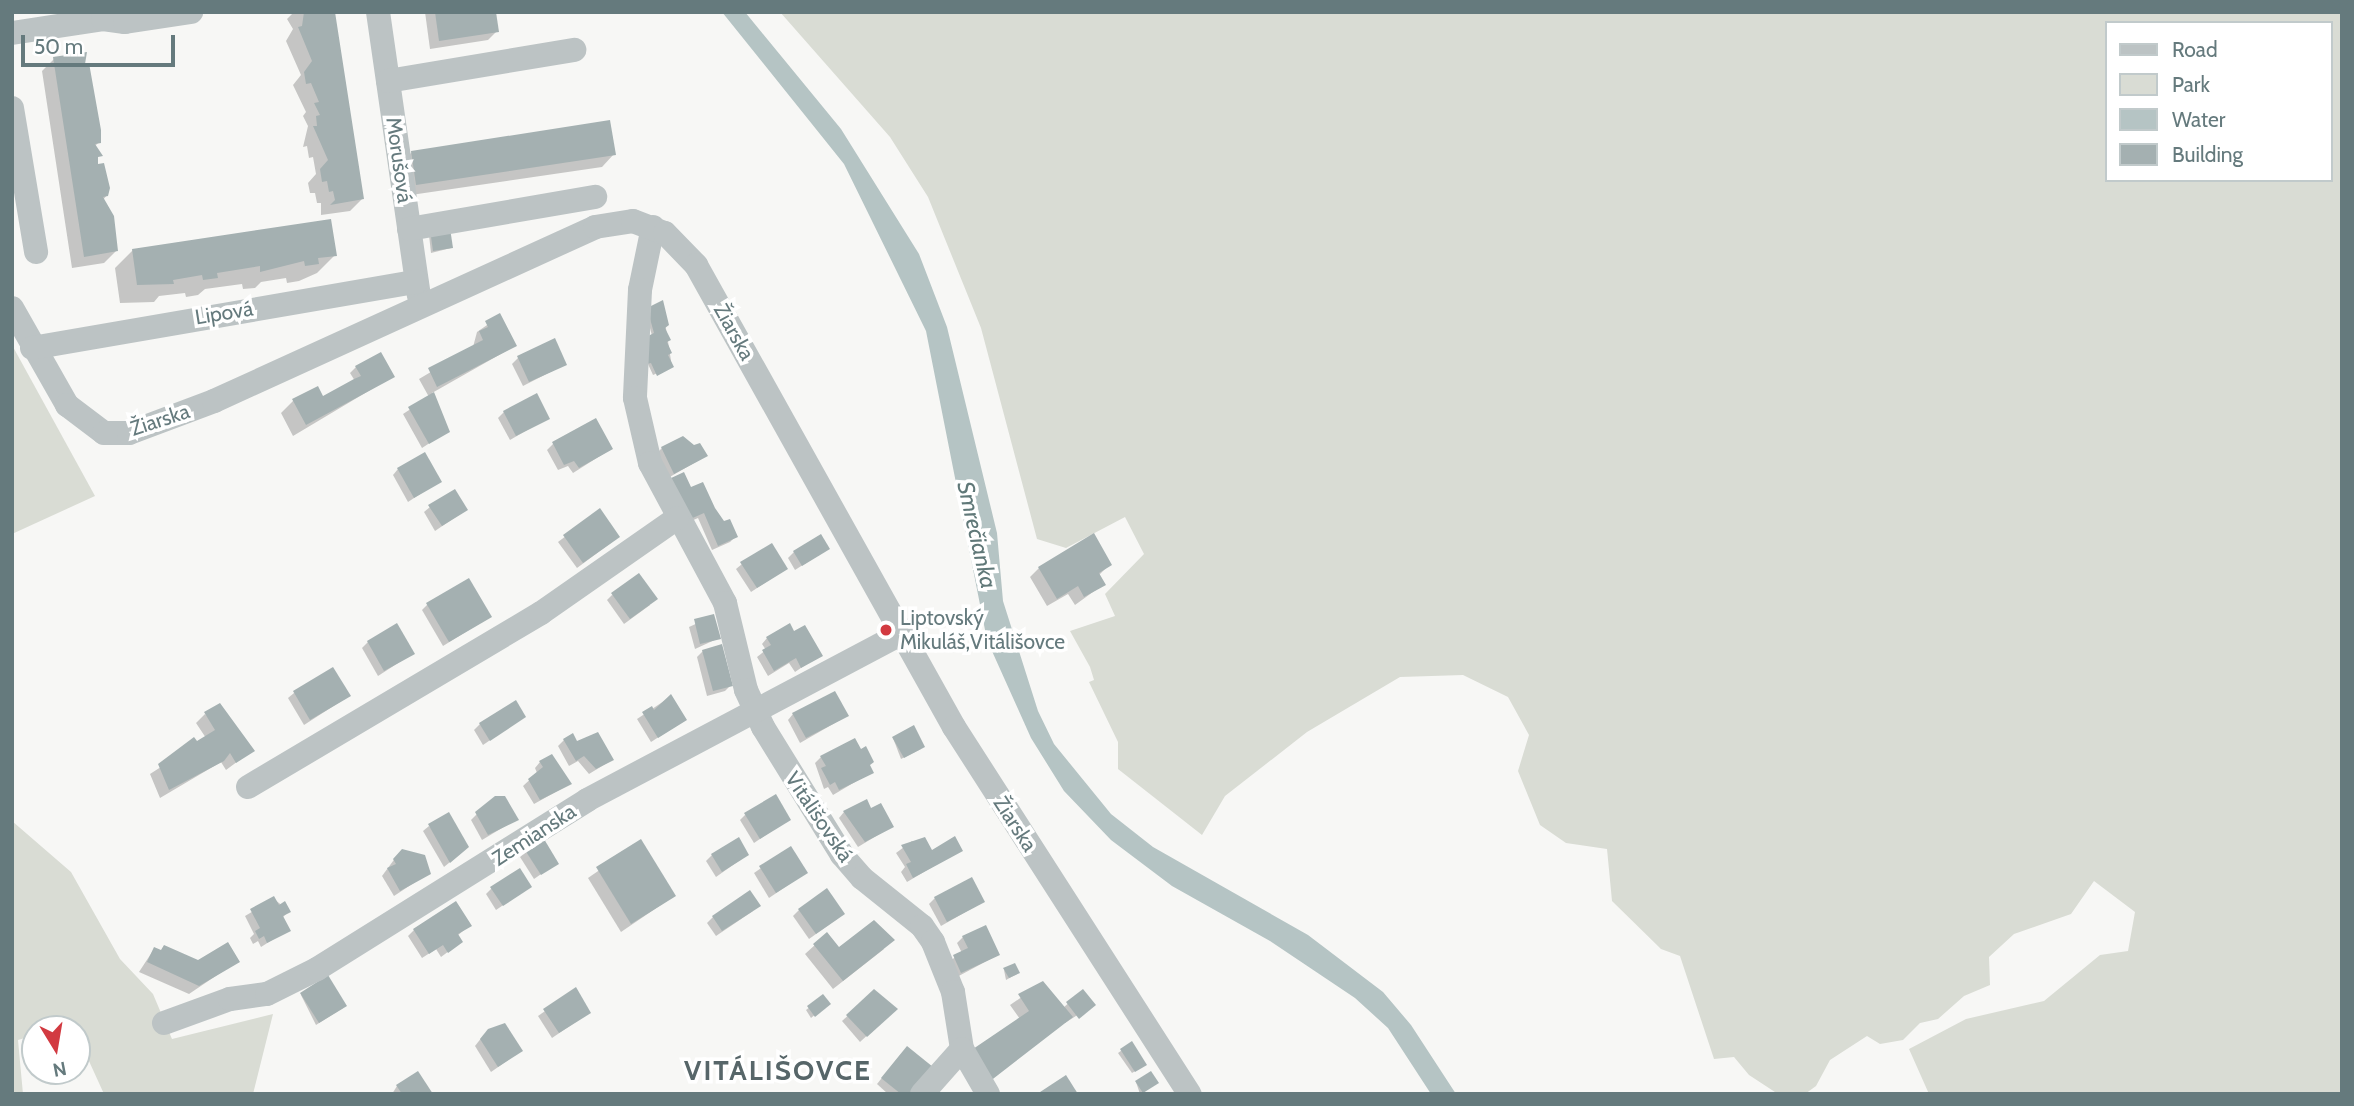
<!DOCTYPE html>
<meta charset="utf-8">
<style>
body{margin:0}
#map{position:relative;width:2354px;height:1106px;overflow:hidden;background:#f7f7f5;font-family:Cabin,sans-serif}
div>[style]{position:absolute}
.green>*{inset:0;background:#d9dcd4}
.water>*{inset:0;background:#b5c4c4}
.shadow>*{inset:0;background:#0003}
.building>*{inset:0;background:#a4b0b1}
.minor>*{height:24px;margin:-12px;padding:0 12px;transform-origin:12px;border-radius:12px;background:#bcc3c4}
.dots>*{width:19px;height:19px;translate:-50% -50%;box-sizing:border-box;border:4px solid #fff;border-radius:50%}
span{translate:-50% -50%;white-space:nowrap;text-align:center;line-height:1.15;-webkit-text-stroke:7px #fff;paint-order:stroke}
.street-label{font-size:21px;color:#657a7d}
.poi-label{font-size:21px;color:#657a7d}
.left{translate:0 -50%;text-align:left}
.water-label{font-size:23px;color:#607878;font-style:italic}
.district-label{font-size:28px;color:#576669;font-weight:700;letter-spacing:2px}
.frame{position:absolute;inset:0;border:14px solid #657a7d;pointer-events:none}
.legend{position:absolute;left:2105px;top:21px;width:228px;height:161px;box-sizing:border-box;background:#fff;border:2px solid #c1cacb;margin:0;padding:9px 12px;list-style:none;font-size:21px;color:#657a7d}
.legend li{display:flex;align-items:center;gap:14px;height:35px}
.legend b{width:35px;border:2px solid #c1cacb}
.north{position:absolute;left:21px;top:1015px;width:70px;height:70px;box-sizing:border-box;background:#fff;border:2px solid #c1cacb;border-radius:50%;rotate:169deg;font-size:19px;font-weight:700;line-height:28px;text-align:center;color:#657a7d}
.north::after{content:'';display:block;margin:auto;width:24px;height:32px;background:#d23a41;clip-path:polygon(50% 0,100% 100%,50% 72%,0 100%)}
.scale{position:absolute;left:21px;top:35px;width:154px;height:32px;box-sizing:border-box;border:4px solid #657a7d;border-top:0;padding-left:9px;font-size:21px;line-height:24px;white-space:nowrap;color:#657a7d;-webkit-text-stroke:5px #fff;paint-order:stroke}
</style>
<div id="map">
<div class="green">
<div style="clip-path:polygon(evenodd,780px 12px,2342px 12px,2342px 1094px,1929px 1094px,1909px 1049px,1966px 1019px,2044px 1001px,2100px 955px,2128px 951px,2135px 912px,2094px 881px,2071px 914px,2014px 934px,1989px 957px,1990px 985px,1964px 996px,1938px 1019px,1920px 1023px,1903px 1040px,1880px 1044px,1867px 1036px,1830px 1060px,1816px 1086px,1805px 1094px,1778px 1094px,1749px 1075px,1734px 1057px,1714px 1059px,1680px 956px,1661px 949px,1612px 901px,1607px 849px,1566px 843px,1540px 825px,1518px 771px,1529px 735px,1508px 697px,1463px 675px,1400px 677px,1307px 732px,1225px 796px,1202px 835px,1118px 769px,1118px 742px,1089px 682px,1094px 680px,1090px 667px,1070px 631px,1115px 616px,1105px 594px,1144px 554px,1125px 517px,1066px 548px,1037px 539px,981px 328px,928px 197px,890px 137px,780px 12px,2107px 23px,2331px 23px,2331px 180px,2107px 180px,2107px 23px)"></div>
<div style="clip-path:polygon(12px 345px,95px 496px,12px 534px)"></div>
<div style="clip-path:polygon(12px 821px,71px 872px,120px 959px,153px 994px,172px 1039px,273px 1014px,253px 1094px,104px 1094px,73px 1026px,35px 1029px,35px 1035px,18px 1040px,23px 1094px,12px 1094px)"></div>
</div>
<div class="water">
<div style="clip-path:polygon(722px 12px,745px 12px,841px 129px,919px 254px,947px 327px,997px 533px,1003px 601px,1038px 711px,1054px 744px,1111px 814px,1153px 847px,1308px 935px,1383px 992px,1411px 1025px,1456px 1094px,1431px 1094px,1388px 1028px,1355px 998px,1270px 941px,1172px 886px,1111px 840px,1064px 791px,1031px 738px,987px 640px,926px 331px,844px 164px)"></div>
</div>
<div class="shadow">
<div style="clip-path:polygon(294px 12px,333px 12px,362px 199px,350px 211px,321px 215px,321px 203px,317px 203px,315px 193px,310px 193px,308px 183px,316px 174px,313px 157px,309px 158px,307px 146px,303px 147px,308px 126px,303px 116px,306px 112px,293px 85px,301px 75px,286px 41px,293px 29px,287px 19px)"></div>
<div style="clip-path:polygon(425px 12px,494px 12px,497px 31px,488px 40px,430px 49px)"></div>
<div style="clip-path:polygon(54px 59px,82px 66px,99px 142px,94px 147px,99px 152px,96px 166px,107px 195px,103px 200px,116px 251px,104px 263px,72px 268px,42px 71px)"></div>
<div style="clip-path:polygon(412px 152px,614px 154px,602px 167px,404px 196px,400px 165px)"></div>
<div style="clip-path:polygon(429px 235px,451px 248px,431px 253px)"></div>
<div style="clip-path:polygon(133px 250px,335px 255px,317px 273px,299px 281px,287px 283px,286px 278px,261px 282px,255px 288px,243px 289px,242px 284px,205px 289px,198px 295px,186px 297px,185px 293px,159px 296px,154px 302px,120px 303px,115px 268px)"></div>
<div style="clip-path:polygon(662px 303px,672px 367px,653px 375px,648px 364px,652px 336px,646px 312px)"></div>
<div style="clip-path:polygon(500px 316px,515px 346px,432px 393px,448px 431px,422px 448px,403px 414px,429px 397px,419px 379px,473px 347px,477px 332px)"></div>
<div style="clip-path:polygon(518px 358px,564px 365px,523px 386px,512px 364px)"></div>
<div style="clip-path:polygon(356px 367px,392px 377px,293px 436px,281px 413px,293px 401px,323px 398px,355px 381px,350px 373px)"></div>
<div style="clip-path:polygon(504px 412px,548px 418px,510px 440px,498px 418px)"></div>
<div style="clip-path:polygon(553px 444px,611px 449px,573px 473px,568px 466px,558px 470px,547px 450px)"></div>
<div style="clip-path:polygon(662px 448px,706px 456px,668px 478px,656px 454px)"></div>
<div style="clip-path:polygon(398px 469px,440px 481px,408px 502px,393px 475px)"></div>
<div style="clip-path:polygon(690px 489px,736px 536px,730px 542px,712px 550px,698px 518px,682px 525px)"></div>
<div style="clip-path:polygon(430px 507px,466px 510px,435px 531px,424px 512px)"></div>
<div style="clip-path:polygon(599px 511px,612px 542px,577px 568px,558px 542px)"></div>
<div style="clip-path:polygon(828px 549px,795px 570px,788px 558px,794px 552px)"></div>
<div style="clip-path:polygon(742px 564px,786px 569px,751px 592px,736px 569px)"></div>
<div style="clip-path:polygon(1110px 564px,1099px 575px,1104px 584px,1075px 605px,1068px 594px,1047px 606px,1030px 577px,1039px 568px)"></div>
<div style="clip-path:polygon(612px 595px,650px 605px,624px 624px,607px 600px)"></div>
<div style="clip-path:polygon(428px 604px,490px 617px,443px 646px,422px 610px)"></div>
<div style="clip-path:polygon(713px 616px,719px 638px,695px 649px,689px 627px)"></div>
<div style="clip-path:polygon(794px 633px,820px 655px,795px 672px,789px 663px,768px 676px,757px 657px,766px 650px,762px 644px,767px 638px)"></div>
<div style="clip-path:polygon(368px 642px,412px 654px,378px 676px,362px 648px)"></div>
<div style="clip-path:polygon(703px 651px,731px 685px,725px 691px,707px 696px,697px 657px)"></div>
<div style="clip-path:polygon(294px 693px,349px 696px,304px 725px,288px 698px)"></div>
<div style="clip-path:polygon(670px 697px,685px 720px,651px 742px,637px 719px)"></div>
<div style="clip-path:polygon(205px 714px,253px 750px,226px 770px,221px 762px,160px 798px,150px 774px,206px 738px,196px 723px)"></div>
<div style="clip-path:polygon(793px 714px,847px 716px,800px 743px,788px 720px)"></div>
<div style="clip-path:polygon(524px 717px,483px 745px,474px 730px,480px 724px)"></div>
<div style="clip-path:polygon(893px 738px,921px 749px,901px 759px)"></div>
<div style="clip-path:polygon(564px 740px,577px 743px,612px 760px,589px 774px,578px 761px,569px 766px,558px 746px)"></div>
<div style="clip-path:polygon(821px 757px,868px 766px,872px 772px,833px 795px,828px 787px,824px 789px,815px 763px)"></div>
<div style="clip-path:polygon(540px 762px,570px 784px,534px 804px,523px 786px,537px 773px,535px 768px)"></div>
<div style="clip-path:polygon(870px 810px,891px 827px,858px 847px,839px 818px,844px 812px)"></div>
<div style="clip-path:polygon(477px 814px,517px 819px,482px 840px,471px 820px)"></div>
<div style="clip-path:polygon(745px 815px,789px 819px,754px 843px,740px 820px)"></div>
<div style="clip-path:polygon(429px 826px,461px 853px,444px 867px,423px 831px)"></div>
<div style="clip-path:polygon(912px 841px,931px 853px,961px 850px,907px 882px,901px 872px,905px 867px,896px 853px)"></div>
<div style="clip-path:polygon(640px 842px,674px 896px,621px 932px,588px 878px)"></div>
<div style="clip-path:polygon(790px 848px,806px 873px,769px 898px,754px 873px)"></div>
<div style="clip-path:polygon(526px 852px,557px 863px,534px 879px,520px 857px)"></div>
<div style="clip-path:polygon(712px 855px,747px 855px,716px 877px,706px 861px)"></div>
<div style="clip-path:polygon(396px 857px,429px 873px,394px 896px,382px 876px)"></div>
<div style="clip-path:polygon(530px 887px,496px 910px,486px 894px,492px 888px)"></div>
<div style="clip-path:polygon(935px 898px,983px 902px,941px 926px,929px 904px)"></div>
<div style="clip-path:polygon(274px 899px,289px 911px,282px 918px,288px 930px,261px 947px,258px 941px,253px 944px,250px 938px,254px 934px,245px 916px)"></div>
<div style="clip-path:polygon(799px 910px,837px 919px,809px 939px,793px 916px)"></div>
<div style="clip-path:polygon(753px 911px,716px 936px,707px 923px,713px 917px)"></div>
<div style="clip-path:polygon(470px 925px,457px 936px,461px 942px,441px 957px,436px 949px,422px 958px,408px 936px,414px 930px)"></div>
<div style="clip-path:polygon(827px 934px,839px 950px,884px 949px,833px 989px,805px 954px)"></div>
<div style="clip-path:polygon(963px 937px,998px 955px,955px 978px,948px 962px,962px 953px,957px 943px)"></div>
<div style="clip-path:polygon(154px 949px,198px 962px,238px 961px,189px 994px,139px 972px)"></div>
<div style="clip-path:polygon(1004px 970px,1015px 975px,1006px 980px)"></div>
<div style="clip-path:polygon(1042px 983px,1063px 1008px,1082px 991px,1093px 1005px,1065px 1023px,1020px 1019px,1010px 1005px)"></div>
<div style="clip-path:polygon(575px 990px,589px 1013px,552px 1038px,538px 1016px)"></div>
<div style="clip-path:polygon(874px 992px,896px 1009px,860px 1042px,842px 1021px)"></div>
<div style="clip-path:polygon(301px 995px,343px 1008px,316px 1025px)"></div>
<div style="clip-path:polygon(823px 997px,828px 1004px,811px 1018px,806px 1010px)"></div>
<div style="clip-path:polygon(482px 1037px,521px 1051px,491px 1072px,475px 1046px)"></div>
<div style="clip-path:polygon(1132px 1043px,1142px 1067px,1132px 1073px,1118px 1053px)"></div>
<div style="clip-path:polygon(901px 1054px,908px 1094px,888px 1094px,877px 1084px)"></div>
<div style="clip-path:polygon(1136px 1082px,1154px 1085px,1140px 1094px)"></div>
<div style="clip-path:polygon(397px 1086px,431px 1094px,392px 1094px)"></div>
</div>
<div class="building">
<div style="clip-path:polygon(304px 12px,335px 12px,364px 199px,330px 205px,335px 200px,333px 191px,329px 192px,327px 181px,322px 182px,320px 169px,328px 160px,313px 126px,317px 126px,316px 116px,320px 115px,314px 103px,319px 102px,311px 83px,306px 84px,304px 72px,312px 61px,298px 27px,302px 26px)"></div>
<div style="clip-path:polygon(435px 12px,496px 12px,499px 32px,439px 41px)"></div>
<div style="clip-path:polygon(87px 52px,85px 64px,89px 63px,101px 130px,101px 143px,95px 144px,103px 156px,98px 157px,98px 164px,104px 163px,110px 188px,108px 196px,103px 197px,114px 216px,118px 251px,84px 257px,53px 57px)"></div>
<div style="clip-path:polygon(610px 120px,616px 155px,416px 185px,411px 151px)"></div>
<div style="clip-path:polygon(331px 219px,337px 256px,318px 258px,319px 264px,305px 266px,304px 261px,260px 272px,260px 266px,217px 273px,218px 278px,203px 280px,202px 275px,173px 280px,174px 284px,137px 285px,132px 249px)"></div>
<div style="clip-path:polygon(450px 228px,453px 248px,433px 251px,430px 230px)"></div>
<div style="clip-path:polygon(663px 300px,669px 325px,665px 328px,671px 340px,667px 342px,672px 353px,668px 355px,674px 367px,657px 376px,651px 363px,647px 364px,648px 336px,654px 333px,647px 308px)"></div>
<div style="clip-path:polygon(500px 313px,517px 346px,437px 387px,428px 368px,483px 340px,479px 331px,488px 327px,485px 321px)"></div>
<div style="clip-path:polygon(555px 338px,567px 365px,529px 382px,517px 356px)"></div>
<div style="clip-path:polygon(381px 352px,395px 377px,306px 425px,292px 399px,318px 386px,323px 396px,354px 379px,361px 376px,355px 366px)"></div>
<div style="clip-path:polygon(434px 392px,450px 432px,429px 444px,408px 407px)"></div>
<div style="clip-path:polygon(537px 393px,550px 419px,516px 436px,503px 411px)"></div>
<div style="clip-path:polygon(596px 418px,613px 449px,579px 468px,574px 461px,564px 465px,552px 442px)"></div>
<div style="clip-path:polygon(683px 436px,694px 445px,700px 443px,708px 456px,674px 474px,661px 447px)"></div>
<div style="clip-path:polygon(425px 452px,442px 482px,414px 498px,397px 468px)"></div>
<div style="clip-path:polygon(684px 472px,691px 487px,703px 482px,715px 508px,724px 521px,730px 519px,738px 537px,718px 546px,704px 513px,688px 520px,669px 479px)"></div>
<div style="clip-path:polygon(455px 489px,468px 510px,442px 526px,428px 505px)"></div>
<div style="clip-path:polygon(600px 508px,620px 537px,583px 563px,563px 535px)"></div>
<div style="clip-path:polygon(1094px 533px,1112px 565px,1099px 573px,1106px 585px,1084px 597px,1078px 586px,1057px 599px,1038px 567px)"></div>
<div style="clip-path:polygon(821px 534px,830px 549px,802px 566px,793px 551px)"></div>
<div style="clip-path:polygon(772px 543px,788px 569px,757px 588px,740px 562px)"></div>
<div style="clip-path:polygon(639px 573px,658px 599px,630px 619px,611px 593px)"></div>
<div style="clip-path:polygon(469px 578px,492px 617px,449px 642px,426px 603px)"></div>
<div style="clip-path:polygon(714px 614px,721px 639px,700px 644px,694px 619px)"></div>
<div style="clip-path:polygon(397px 623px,415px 654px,384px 671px,367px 641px)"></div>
<div style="clip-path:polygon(790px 623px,794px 631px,805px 625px,823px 656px,801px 668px,796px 658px,774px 671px,762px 650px,771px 645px,766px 637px)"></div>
<div style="clip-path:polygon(722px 644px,733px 686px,713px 691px,702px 650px)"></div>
<div style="clip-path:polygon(333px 667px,351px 696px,310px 720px,293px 691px)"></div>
<div style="clip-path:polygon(835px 691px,849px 716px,806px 738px,792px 713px)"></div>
<div style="clip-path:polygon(671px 694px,687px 720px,658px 738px,642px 712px,652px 706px,654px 710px)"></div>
<div style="clip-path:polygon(516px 700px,526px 717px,490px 741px,479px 723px)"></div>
<div style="clip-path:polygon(220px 703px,255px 751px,236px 763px,230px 753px,224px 761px,169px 790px,158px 764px,194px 737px,197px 741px,215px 730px,204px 712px)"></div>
<div style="clip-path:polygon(914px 725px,925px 747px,904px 758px,892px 737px)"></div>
<div style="clip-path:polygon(598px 732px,614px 760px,596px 769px,584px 756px,576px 761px,563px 739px,573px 733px,577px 741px)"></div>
<div style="clip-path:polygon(855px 738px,861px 749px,866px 746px,874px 762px,870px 765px,874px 773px,839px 790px,835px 782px,830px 785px,821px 768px,826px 766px,820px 756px)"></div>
<div style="clip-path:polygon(552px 754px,572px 784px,540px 800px,528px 779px,543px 767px,539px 761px)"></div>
<div style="clip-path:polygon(776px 794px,791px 820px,760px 839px,744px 813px)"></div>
<div style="clip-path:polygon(495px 796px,505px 796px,519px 820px,488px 835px,475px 812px)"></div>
<div style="clip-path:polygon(867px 799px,871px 808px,881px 803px,894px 827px,865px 842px,843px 811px)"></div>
<div style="clip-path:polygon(449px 812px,469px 847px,450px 863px,428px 824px)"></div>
<div style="clip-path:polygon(955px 836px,963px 851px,913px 878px,906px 864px,911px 862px,901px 845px,925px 837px,932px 850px)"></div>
<div style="clip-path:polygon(739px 837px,749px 855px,722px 872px,711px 854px)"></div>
<div style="clip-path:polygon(544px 839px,559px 864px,541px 875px,525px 850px)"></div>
<div style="clip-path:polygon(641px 839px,676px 896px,631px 924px,596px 867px)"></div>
<div style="clip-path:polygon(791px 846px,808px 873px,776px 893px,759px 866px)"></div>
<div style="clip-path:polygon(402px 849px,425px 855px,431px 874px,400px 891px,387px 868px,396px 864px,393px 859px)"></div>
<div style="clip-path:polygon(520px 868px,532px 887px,503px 906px,490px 887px)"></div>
<div style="clip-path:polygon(972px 877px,985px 902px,947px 922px,934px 897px)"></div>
<div style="clip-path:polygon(827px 888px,845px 914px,816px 934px,798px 909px)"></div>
<div style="clip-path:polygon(750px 890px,761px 906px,722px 931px,712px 916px)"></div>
<div style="clip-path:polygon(274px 896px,279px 905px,285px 901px,291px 912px,283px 916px,291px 931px,267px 943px,264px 936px,259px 939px,255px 931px,260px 928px,250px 909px)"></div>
<div style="clip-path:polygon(456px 901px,472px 926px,458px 934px,463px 942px,448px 953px,443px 945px,429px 954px,413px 929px)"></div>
<div style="clip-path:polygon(874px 920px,895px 940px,843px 981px,813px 944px,827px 932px,839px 947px)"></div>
<div style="clip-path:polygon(986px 925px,1000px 955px,961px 973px,953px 955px,968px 948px,962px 936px)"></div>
<div style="clip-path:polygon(228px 942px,240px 962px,199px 986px,147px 962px,154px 947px,161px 950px,164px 945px,198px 960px)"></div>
<div style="clip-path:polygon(1015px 963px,1020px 973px,1009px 978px,1003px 968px)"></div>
<div style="clip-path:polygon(328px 975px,347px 1006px,319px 1023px,300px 993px)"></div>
<div style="clip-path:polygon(1043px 981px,1073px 1017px,989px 1082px,973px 1049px,1029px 1011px,1018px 994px)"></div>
<div style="clip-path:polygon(576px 987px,591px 1013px,559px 1033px,543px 1009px)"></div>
<div style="clip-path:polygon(874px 989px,898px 1009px,867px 1037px,846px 1015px)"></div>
<div style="clip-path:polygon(1083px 989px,1096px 1005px,1079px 1019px,1066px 1002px)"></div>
<div style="clip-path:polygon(823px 994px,831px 1004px,815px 1017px,807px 1006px)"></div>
<div style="clip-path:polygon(505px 1023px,523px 1051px,498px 1067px,480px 1039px,488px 1029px)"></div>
<div style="clip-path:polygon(1132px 1041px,1147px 1065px,1135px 1072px,1120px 1049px)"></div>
<div style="clip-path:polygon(907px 1046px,933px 1067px,911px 1094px,901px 1094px,881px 1078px)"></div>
<div style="clip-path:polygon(418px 1071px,433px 1094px,402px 1094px,396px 1085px)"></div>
<div style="clip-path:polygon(1151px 1071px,1159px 1083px,1143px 1093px,1135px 1081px)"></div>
<div style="clip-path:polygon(1066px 1075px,1078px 1094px,1037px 1094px)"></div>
</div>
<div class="minor">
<div style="left:378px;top:12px;width:286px;rotate:81.8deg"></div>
<div style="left:12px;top:33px;width:92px;rotate:-8.7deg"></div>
<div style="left:103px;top:19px;width:22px;rotate:8deg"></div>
<div style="left:125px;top:22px;width:67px;rotate:-8.6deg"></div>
<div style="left:388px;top:81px;width:189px;rotate:-9.5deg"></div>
<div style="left:12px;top:108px;width:146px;rotate:80.5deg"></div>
<div style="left:653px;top:227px;width:64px;rotate:101.7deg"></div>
<div style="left:640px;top:290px;width:108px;rotate:92.7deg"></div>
<div style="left:635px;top:398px;width:67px;rotate:77deg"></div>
<div style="left:650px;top:463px;width:159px;rotate:61.8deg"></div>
<div style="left:725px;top:603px;width:89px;rotate:76.4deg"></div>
<div style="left:746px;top:690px;width:41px;rotate:65.3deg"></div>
<div style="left:763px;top:727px;width:150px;rotate:58.3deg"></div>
<div style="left:842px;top:855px;width:30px;rotate:49deg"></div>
<div style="left:862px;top:878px;width:77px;rotate:38.7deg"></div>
<div style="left:922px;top:926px;width:19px;rotate:55deg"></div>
<div style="left:933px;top:942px;width:54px;rotate:68.2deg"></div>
<div style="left:953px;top:992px;width:58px;rotate:81deg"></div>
<div style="left:962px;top:1049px;width:52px;rotate:60deg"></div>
<div style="left:409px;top:229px;width:189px;rotate:-9.8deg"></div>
<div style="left:12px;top:308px;width:112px;rotate:60.4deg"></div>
<div style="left:67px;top:405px;width:46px;rotate:37.1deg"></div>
<div style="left:104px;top:433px;width:25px"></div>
<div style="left:129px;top:433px;width:91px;rotate:-20.6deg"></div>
<div style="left:214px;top:401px;width:419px;rotate:-24.5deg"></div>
<div style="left:595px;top:227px;width:38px;rotate:-9deg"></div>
<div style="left:633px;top:221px;width:34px;rotate:21deg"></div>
<div style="left:665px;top:233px;width:45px;rotate:45.9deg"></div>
<div style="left:696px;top:265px;width:529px;rotate:60.82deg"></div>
<div style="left:954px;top:727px;width:436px;rotate:57.3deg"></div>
<div style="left:32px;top:348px;width:390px;rotate:-9.8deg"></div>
<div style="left:248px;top:787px;width:341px;rotate:-30.7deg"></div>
<div style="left:541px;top:613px;width:166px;rotate:-34.9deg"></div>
<div style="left:164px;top:1023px;width:70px;rotate:-20deg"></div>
<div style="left:230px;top:999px;width:37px;rotate:-8deg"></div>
<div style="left:267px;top:994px;width:56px;rotate:-26.6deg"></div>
<div style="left:317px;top:969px;width:319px;rotate:-32deg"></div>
<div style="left:587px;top:800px;width:354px;rotate:-27.9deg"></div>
<div style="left:922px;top:1094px;width:60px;rotate:-48.4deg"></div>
</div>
<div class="dots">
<div style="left:886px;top:630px;background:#d23a41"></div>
</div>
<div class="street-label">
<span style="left:399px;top:160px;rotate:82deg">Morušová</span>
<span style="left:224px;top:313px;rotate:-9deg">Lipová</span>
<span style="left:734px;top:332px;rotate:61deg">Žiarska</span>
<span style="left:160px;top:420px;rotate:-18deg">Žiarska</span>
<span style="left:819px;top:817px;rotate:56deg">Vitálišovská</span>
<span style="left:1015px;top:824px;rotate:57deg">Žiarska</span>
<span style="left:534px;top:835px;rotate:-33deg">Zemianska</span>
</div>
<div class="poi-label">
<span class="left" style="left:900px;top:630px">Liptovský<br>Mikuláš,Vitálišovce</span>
</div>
<div class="water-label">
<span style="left:977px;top:535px;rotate:77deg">Smrečianka</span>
</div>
<div class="district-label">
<span style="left:778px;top:1070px">VITÁLIŠOVCE</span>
</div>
<div class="frame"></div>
<ul class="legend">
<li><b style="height:9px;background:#bcc3c4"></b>Road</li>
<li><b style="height:19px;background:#d9dcd4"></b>Park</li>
<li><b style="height:19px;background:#b5c4c4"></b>Water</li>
<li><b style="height:19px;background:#a4b0b1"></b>Building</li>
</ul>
<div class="north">N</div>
<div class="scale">50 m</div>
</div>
